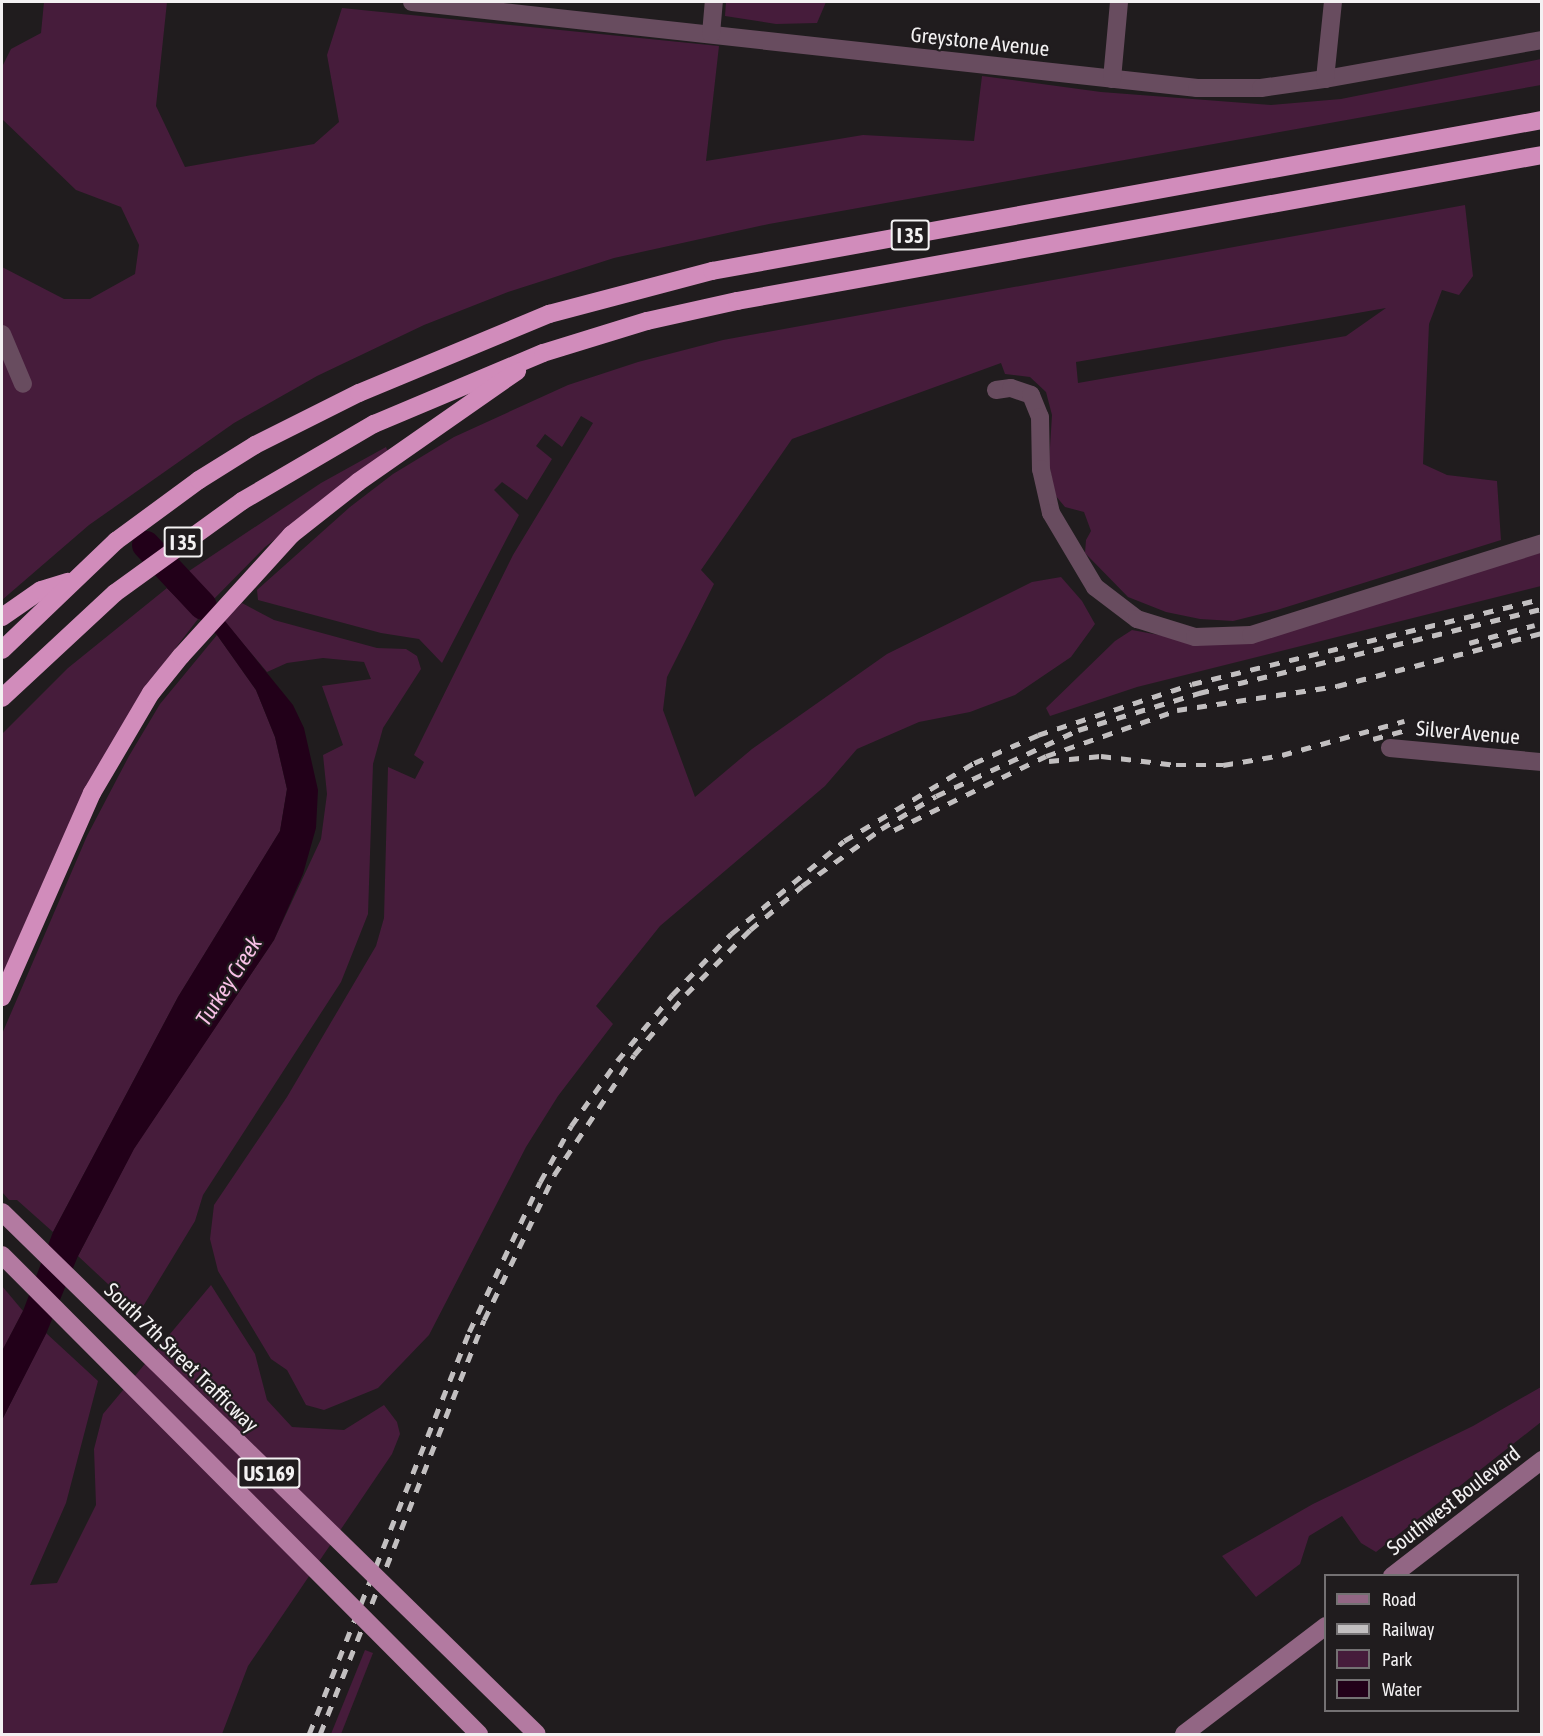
<!DOCTYPE html>
<style>
body{margin:0}
#map{position:relative;width:1543px;height:1736px;overflow:hidden;background:#201c1e;font-family:"Asap Condensed",sans-serif}
div>[style]{position:absolute}
.green>*{inset:0;background:#461c3b}
.water>*{inset:0;background:#220019}
.river>*{height:28px;margin:-14px;padding:0 14px;transform-origin:14px;border-radius:14px;background:#220019}
.minor>*{height:18px;margin:-9px;padding:0 9px;transform-origin:9px;border-radius:9px;background:#684c5f}
.secondary>*{height:18px;margin:-9px;padding:0 9px;transform-origin:9px;border-radius:9px;background:#926684}
.motorway>*{height:18px;margin:-9px;padding:0 9px;transform-origin:9px;border-radius:9px;background:#d18cbb}
.rail>*{height:4.5px;margin-top:-2.25px;transform-origin:0;background:repeating-linear-gradient(90deg,#c2bfc0 0 10px,transparent 0 20px)}
.primary-bridge>*{height:18px;margin:-9px;padding:0 9px;transform-origin:9px;border-radius:9px;background:#b37aa1}
span{translate:-50% -50%;white-space:nowrap;text-align:center;line-height:1.15;-webkit-text-stroke:4.5px #201c1e;paint-order:stroke}
.shield-label span{padding:2px 4px;background:#201c1e;border:2px solid;border-radius:4px;-webkit-text-stroke-width:0}
.shield-label{font-size:20px;color:#f3f1f2;font-weight:700}
.street-label{font-size:21px;color:#f3f1f2}
.water-label{font-size:22px;color:#f9c1e7;font-style:italic}
.frame{position:absolute;inset:0;border:3px solid #f3f1f2;pointer-events:none}
.legend{position:absolute;left:1324px;top:1574px;width:195px;height:138px;box-sizing:border-box;background:#201c1e;border:2px solid #747173;margin:0;padding:8px 10px;list-style:none;font-size:18px;color:#f3f1f2}
.legend li{display:flex;align-items:center;gap:12px;height:30px}
.legend b{width:30px;border:2px solid #747173}
</style>
<div id="map">
<div class="green">
<div style="clip-path:polygon(44px 2px,167px 2px,156px 106px,185px 167px,314px 144px,339px 122px,327px 55px,342px 8px,719px 46px,706px 161px,863px 135px,974px 141px,982px 76px,1101px 92px,1271px 105px,1341px 99px,1541px 59px,1541px 85px,769px 224px,614px 258px,508px 292px,424px 325px,317px 376px,234px 423px,89px 525px,2px 600px,2px 267px,64px 299px,90px 299px,135px 274px,139px 245px,121px 207px,76px 190px,2px 119px,2px 67px,11px 49px,41px 33px)"></div>
<div style="clip-path:polygon(726px 2px,826px 2px,817px 23px,776px 24px,725px 16px)"></div>
<div style="clip-path:polygon(evenodd,1465px 205px,1473px 276px,1459px 295px,1442px 290px,1429px 324px,1423px 464px,1447px 475px,1497px 481px,1501px 540px,1277px 610px,1233px 621px,1200px 619px,1166px 612px,1128px 597px,1085px 553px,1086px 540px,1091px 531px,1084px 512px,1065px 507px,1055px 495px,1049px 463px,1052px 415px,1046px 392px,1030px 377px,1005px 374px,1001px 363px,792px 439px,701px 570px,714px 584px,667px 677px,663px 710px,695px 797px,752px 749px,887px 654px,1032px 582px,1061px 577px,1082px 601px,1095px 624px,1071px 657px,1015px 695px,970px 712px,919px 722px,857px 749px,825px 786px,660px 926px,596px 1006px,613px 1024px,558px 1096px,526px 1147px,429px 1335px,378px 1388px,324px 1410px,306px 1405px,287px 1370px,271px 1359px,218px 1271px,210px 1239px,214px 1205px,287px 1097px,376px 946px,384px 918px,388px 767px,415px 779px,424px 762px,414px 755px,513px 555px,593px 423px,581px 416px,562px 447px,545px 434px,536px 446px,552px 459px,527px 500px,502px 482px,494px 490px,519px 515px,442px 663px,419px 639px,381px 633px,258px 600px,257px 590px,350px 507px,393px 474px,454px 437px,568px 385px,638px 362px,723px 340px,1465px 205px,1386px 308px,1346px 336px,1078px 383px,1076px 362px,1386px 308px)"></div>
<div style="clip-path:polygon(386px 447px,388px 452px,265px 547px,211px 602px,186px 573px,321px 483px)"></div>
<div style="clip-path:polygon(1541px 552px,1541px 586px,1137px 687px,1050px 716px,1046px 708px,1115px 641px,1132px 630px,1197px 642px)"></div>
<div style="clip-path:polygon(167px 588px,198px 619px,154px 676px,57px 850px,2px 976px,2px 734px,68px 668px)"></div>
<div style="clip-path:polygon(242px 603px,274px 620px,377px 648px,406px 649px,417px 656px,421px 669px,383px 728px,373px 764px,368px 914px,341px 982px,203px 1195px,195px 1221px,139px 1313px,78px 1256px,134px 1148px,274px 940px,321px 839px,327px 794px,323px 755px,343px 745px,322px 686px,371px 679px,364px 662px,323px 658px,287px 663px,267px 672px,224px 621px)"></div>
<div style="clip-path:polygon(217px 635px,256px 690px,275px 737px,287px 789px,280px 831px,178px 997px,53px 1232px,17px 1200px,9px 1200px,2px 1192px,2px 1034px,87px 836px,129px 756px,160px 704px)"></div>
<div style="clip-path:polygon(211px 1285px,255px 1354px,267px 1400px,292px 1427px,344px 1430px,384px 1405px,397px 1422px,400px 1434px,392px 1454px,248px 1666px,222px 1734px,2px 1734px,2px 1420px,46px 1333px,98px 1381px,66px 1503px,30px 1585px,57px 1583px,96px 1505px,94px 1449px,103px 1414px)"></div>
<div style="clip-path:polygon(2px 1286px,23px 1311px,2px 1351px)"></div>
<div style="clip-path:polygon(1541px 1387px,1541px 1422px,1376px 1552px,1361px 1543px,1342px 1516px,1309px 1536px,1300px 1564px,1256px 1597px,1222px 1556px,1313px 1504px,1473px 1426px)"></div>
<div style="clip-path:polygon(365px 1650px,373px 1653px,341px 1734px,331px 1734px)"></div>
</div>
<div class="water">
<div style="clip-path:polygon(186px 573px,293px 705px,304px 728px,318px 790px,316px 828px,303px 874px,274px 940px,134px 1149px,78px 1256px,46px 1334px,2px 1420px,2px 1351px,23px 1311px,53px 1232px,178px 997px,280px 831px,287px 789px,275px 737px,256px 690px,217px 635px,167px 588px)"></div>
</div>
<div class="river">
<div style="left:146px;top:545px;width:83px;rotate:46.9deg"></div>
</div>
<div class="minor">
<div style="left:412px;top:2px;width:790px;rotate:6.25deg"></div>
<div style="left:1197px;top:88px;width:64px"></div>
<div style="left:1261px;top:88px;width:65px;rotate:-8deg"></div>
<div style="left:1325px;top:79px;width:220px;rotate:-10.2deg"></div>
<div style="left:711px;top:34px;width:32px;rotate:-85deg"></div>
<div style="left:1112px;top:79px;width:77px;rotate:-84.8deg"></div>
<div style="left:1325px;top:79px;width:77px;rotate:-84.1deg"></div>
<div style="left:2px;top:334px;width:54px;rotate:67.2deg"></div>
<div style="left:996px;top:390px;width:15px;rotate:-8deg"></div>
<div style="left:1011px;top:388px;width:21px;rotate:19deg"></div>
<div style="left:1031px;top:395px;width:24px;rotate:68deg"></div>
<div style="left:1040px;top:417px;width:52px;rotate:88.9deg"></div>
<div style="left:1041px;top:469px;width:45px;rotate:77.2deg"></div>
<div style="left:1051px;top:513px;width:86px;rotate:59.3deg"></div>
<div style="left:1095px;top:587px;width:53px;rotate:37.3deg"></div>
<div style="left:1137px;top:619px;width:61px;rotate:17.2deg"></div>
<div style="left:1195px;top:637px;width:56px;rotate:-2deg"></div>
<div style="left:1251px;top:635px;width:305px;rotate:-17.5deg"></div>
<div style="left:1390px;top:748px;width:153px;rotate:5.3deg"></div>
</div>
<div class="secondary">
<div style="left:1392px;top:1576px;width:190px;rotate:-37.7deg"></div>
<div style="left:1184px;top:1734px;width:178px;rotate:-37.3deg"></div>
</div>
<div class="motorway">
<div style="left:2px;top:617px;width:47px;rotate:-34.7deg"></div>
<div style="left:41px;top:590px;width:28px;rotate:-17deg"></div>
<div style="left:2px;top:650px;width:158px;rotate:-43.7deg"></div>
<div style="left:116px;top:541px;width:103px;rotate:-36.3deg"></div>
<div style="left:199px;top:480px;width:66px;rotate:-32deg"></div>
<div style="left:255px;top:445px;width:116px;rotate:-26.6deg"></div>
<div style="left:359px;top:393px;width:206px;rotate:-22.6deg"></div>
<div style="left:549px;top:314px;width:169px;rotate:-14.8deg"></div>
<div style="left:712px;top:271px;width:844px;rotate:-10.31deg"></div>
<div style="left:2px;top:698px;width:154px;rotate:-42.9deg"></div>
<div style="left:115px;top:593px;width:157px;rotate:-35.9deg"></div>
<div style="left:242px;top:501px;width:153px;rotate:-30.3deg"></div>
<div style="left:374px;top:424px;width:183px;rotate:-22.8deg"></div>
<div style="left:543px;top:353px;width:109px;rotate:-17.1deg"></div>
<div style="left:647px;top:321px;width:92px;rotate:-12.5deg"></div>
<div style="left:737px;top:301px;width:818px;rotate:-10.28deg"></div>
<div style="left:2px;top:997px;width:223px;rotate:-66.2deg"></div>
<div style="left:92px;top:793px;width:116px;rotate:-59.5deg"></div>
<div style="left:151px;top:693px;width:48px;rotate:-51deg"></div>
<div style="left:181px;top:656px;width:164px;rotate:-47.7deg"></div>
<div style="left:291px;top:535px;width:85px;rotate:-38.3deg"></div>
<div style="left:358px;top:482px;width:194px;rotate:-34.9deg"></div>
</div>
<div class="rail">
<div style="left:1469px;top:643px;width:68px;rotate:-15.3deg"></div>
<div style="left:1373px;top:739px;width:35px;rotate:-15deg"></div>
<div style="left:1049px;top:761px;width:52px;rotate:-5.5deg"></div>
<div style="left:1101px;top:756px;width:76px;rotate:6.8deg"></div>
<div style="left:1176px;top:765px;width:47px"></div>
<div style="left:1223px;top:765px;width:60px;rotate:-9.6deg"></div>
<div style="left:1282px;top:755px;width:127px;rotate:-15.6deg"></div>
<div style="left:894px;top:830px;width:169px;rotate:-26deg"></div>
<div style="left:1046px;top:756px;width:139px;rotate:-19.3deg"></div>
<div style="left:1177px;top:710px;width:162px;rotate:-8.5deg"></div>
<div style="left:1337px;top:686px;width:212px;rotate:-14.5deg"></div>
<div style="left:309px;top:1734px;width:433px;rotate:-68.3deg"></div>
<div style="left:469px;top:1332px;width:166px;rotate:-64.7deg"></div>
<div style="left:540px;top:1182px;width:64px;rotate:-61deg"></div>
<div style="left:571px;top:1126px;width:80px;rotate:-54.7deg"></div>
<div style="left:617px;top:1061px;width:86px;rotate:-50.2deg"></div>
<div style="left:672px;top:995px;width:85px;rotate:-46deg"></div>
<div style="left:731px;top:934px;width:146px;rotate:-39.5deg"></div>
<div style="left:844px;top:841px;width:152px;rotate:-31deg"></div>
<div style="left:974px;top:763px;width:70px;rotate:-23.6deg"></div>
<div style="left:1038px;top:735px;width:162px;rotate:-18.3deg"></div>
<div style="left:1192px;top:684px;width:360px;rotate:-13.7deg"></div>
<div style="left:320px;top:1734px;width:445px;rotate:-68.4deg"></div>
<div style="left:484px;top:1320px;width:161px;rotate:-64.2deg"></div>
<div style="left:554px;top:1175px;width:144px;rotate:-56.3deg"></div>
<div style="left:634px;top:1055px;width:80px;rotate:-49.6deg"></div>
<div style="left:686px;top:994px;width:91px;rotate:-45deg"></div>
<div style="left:750px;top:930px;width:68px;rotate:-40.2deg"></div>
<div style="left:802px;top:886px;width:97px;rotate:-35.8deg"></div>
<div style="left:881px;top:829px;width:64px;rotate:-31deg"></div>
<div style="left:936px;top:796px;width:157px;rotate:-24.9deg"></div>
<div style="left:1078px;top:730px;width:127px;rotate:-17deg"></div>
<div style="left:1199px;top:693px;width:353px;rotate:-13.8deg"></div>
</div>
<div class="primary-bridge">
<div style="left:2px;top:1212px;width:747px;rotate:44.3deg"></div>
<div style="left:2px;top:1255px;width:676px;rotate:45.12deg"></div>
</div>
<div class="shield-label">
<span style="left:910px;top:235px">I 35</span>
<span style="left:183px;top:542px">I 35</span>
<span style="left:269px;top:1473px">US 169</span>
</div>
<div class="street-label">
<span style="left:980px;top:41px;rotate:6deg">Greystone Avenue</span>
<span style="left:1468px;top:732px;rotate:5deg">Silver Avenue</span>
<span style="left:182px;top:1357px;rotate:44deg">South 7th Street Trafficway</span>
<span style="left:1453px;top:1500px;rotate:-38deg">Southwest Boulevard</span>
</div>
<div class="water-label">
<span style="left:229px;top:981px;rotate:-57deg">Turkey Creek</span>
</div>
<div class="frame"></div>
<ul class="legend">
<li><b style="height:8px;background:#926684"></b>Road</li>
<li><b style="height:8px;background:#c2bfc0"></b>Railway</li>
<li><b style="height:16px;background:#461c3b"></b>Park</li>
<li><b style="height:16px;background:#220019"></b>Water</li>
</ul>
</div>
